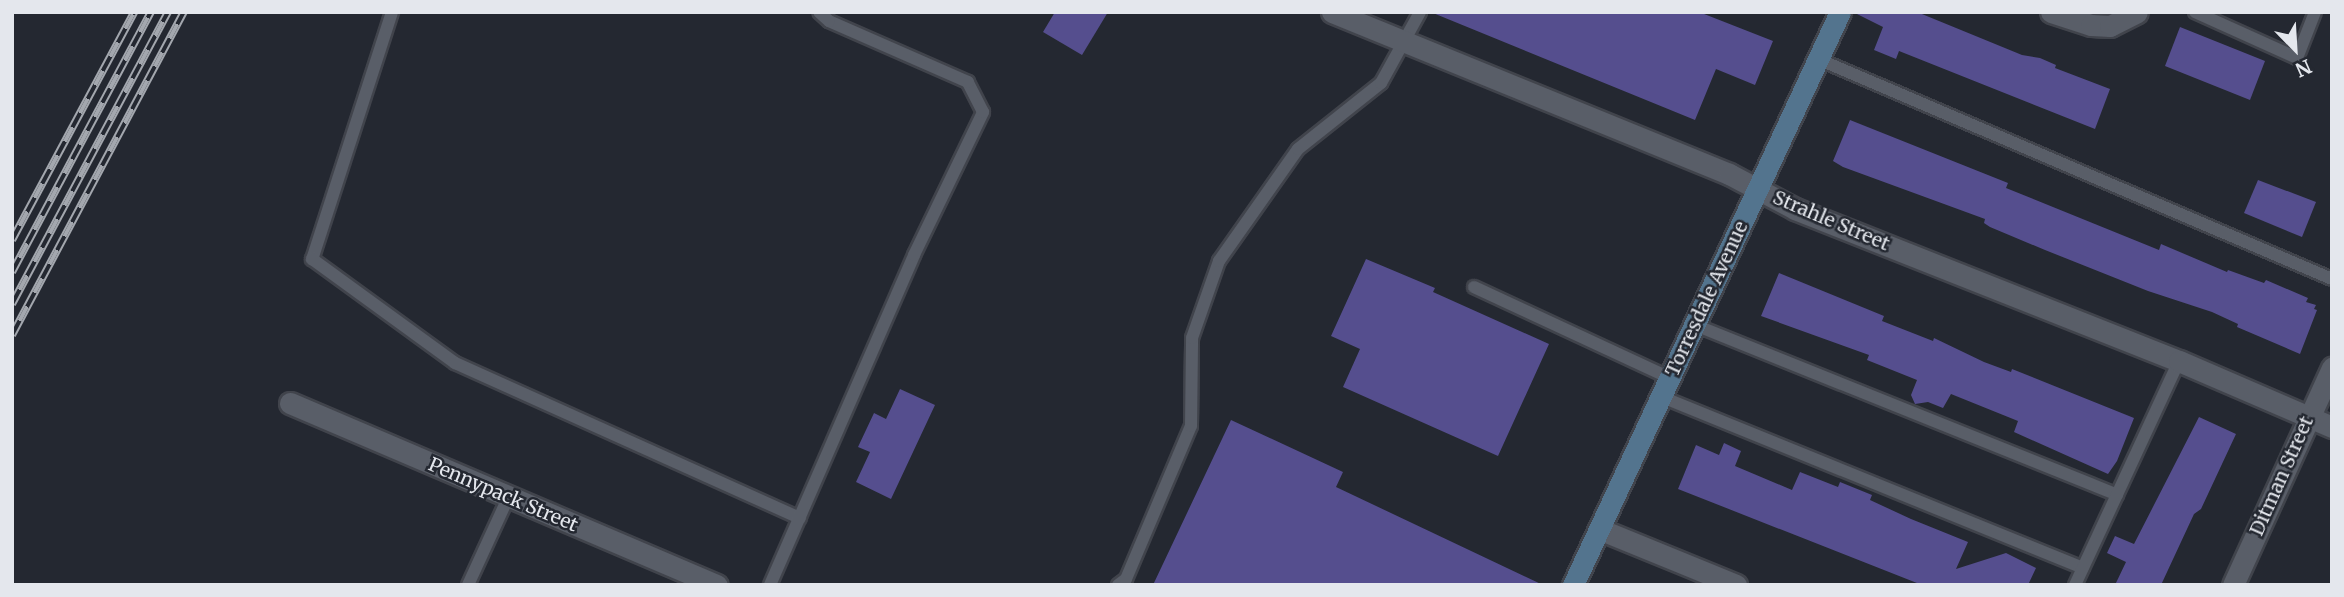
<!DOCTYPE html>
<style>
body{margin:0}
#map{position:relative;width:2344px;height:597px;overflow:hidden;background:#242831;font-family:Merriweather,serif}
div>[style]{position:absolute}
.building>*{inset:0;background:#554e8e}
.roads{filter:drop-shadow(2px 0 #41444c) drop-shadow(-2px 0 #41444c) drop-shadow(0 2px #41444c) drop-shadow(0 -2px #41444c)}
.lane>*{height:12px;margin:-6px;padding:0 6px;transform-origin:6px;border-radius:6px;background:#595e68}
.street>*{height:21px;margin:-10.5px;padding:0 10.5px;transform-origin:10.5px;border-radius:10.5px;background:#595e68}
.secondary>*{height:21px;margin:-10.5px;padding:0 10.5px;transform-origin:10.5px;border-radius:10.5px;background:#53748e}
.rail>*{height:8px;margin-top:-4px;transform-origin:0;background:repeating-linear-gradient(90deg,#242831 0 16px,#a3a7ae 0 32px);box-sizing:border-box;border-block:2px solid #a3a7ae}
span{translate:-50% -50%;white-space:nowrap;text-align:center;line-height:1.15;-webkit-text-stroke:5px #242831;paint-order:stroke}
.street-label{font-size:19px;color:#e4e7ed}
.frame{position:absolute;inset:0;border:14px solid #e4e7ed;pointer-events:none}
.north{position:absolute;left:2260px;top:14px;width:70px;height:70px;-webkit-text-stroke:5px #242831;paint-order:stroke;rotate:156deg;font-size:19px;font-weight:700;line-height:28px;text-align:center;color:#e4e7ed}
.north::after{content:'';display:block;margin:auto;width:24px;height:32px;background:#e4e7ed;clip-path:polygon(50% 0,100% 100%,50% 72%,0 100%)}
</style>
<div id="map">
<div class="building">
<div style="clip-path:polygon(1055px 12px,1108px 12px,1082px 55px,1043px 32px)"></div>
<div style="clip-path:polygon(1699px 12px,1773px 41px,1755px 85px,1716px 69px,1695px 120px,1433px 13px)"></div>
<div style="clip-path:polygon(1853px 12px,1917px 12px,2022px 55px,2040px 58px,2056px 65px,2055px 68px,2110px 89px,2095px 129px,1899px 51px,1896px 59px,1874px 50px,1883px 27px)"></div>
<div style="clip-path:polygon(2180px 27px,2265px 61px,2250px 100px,2165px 66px)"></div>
<div style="clip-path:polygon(1850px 120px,2008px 183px,2006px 188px,2159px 250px,2161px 244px,2227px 272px,2228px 270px,2264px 283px,2266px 280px,2308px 298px,2306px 302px,2316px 305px,2314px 309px,2317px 310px,2300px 354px,2237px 327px,2238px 324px,2212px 312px,2148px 291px,2045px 250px,1990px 227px,1984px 223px,1985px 219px,1843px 167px,1833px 161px)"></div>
<div style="clip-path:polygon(2258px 180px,2316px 202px,2302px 237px,2244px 213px)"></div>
<div style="clip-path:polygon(1366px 259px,1435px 288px,1433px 292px,1549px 344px,1498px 456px,1343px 387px,1360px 349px,1331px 336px)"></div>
<div style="clip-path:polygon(1779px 273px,1884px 316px,1882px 321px,1933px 341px,1934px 338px,1984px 362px,2011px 372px,2012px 369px,2134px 418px,2117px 461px,2108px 474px,2014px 432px,2018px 421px,1951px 394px,1943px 408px,1928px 402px,1915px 404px,1911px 395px,1917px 380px,1867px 360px,1869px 355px,1761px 316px)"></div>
<div style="clip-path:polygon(900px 389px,935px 405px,891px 499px,856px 482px,870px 452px,858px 447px,874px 413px,886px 419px)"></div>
<div style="clip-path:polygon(2199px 417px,2236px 434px,2201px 509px,2194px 514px,2161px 585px,2115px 585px,2126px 562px,2107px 553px,2115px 536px,2134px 544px)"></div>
<div style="clip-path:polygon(1231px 420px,1343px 472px,1336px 487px,1543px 585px,1153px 585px)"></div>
<div style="clip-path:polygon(1724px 443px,1741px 451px,1735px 466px,1792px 490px,1800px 472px,1838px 487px,1840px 482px,1872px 495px,1870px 500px,1911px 519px,1968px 542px,1956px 569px,2006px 553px,2036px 568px,2028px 585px,1922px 585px,1678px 489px,1696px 445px,1719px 455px)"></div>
</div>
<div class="roads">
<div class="lane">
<div style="left:392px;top:12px;width:260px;rotate:107.9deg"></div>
<div style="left:312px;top:259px;width:177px;rotate:36deg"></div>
<div style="left:455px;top:363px;width:378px;rotate:24.2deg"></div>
<div style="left:2195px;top:12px;width:112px;rotate:24.3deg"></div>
<div style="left:2297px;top:58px;width:49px;rotate:-68.6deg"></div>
<div style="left:1818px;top:59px;width:559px;rotate:23.17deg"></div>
<div style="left:1474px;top:287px;width:216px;rotate:24.9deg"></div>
<div style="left:1695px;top:325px;width:455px;rotate:21.9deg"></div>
<div style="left:1662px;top:397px;width:454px;rotate:22.1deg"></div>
<div style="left:468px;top:585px;width:96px;rotate:-65.3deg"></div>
<div style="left:770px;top:585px;width:360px;rotate:-66.4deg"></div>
<div style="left:914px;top:255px;width:159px;rotate:-64.2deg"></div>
<div style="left:983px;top:112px;width:34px;rotate:-117deg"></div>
<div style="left:968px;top:82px;width:152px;rotate:-156.3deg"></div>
<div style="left:829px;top:21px;width:13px;rotate:-138deg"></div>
<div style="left:1118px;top:585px;width:10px;rotate:-37deg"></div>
<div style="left:1126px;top:579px;width:166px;rotate:-67deg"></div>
<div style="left:1191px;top:426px;width:88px;rotate:-89.3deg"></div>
<div style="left:1192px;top:338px;width:82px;rotate:-70.7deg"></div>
<div style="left:1219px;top:261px;width:137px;rotate:-54.8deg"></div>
<div style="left:1298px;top:149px;width:106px;rotate:-38.5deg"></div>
<div style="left:1381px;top:83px;width:81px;rotate:-61.2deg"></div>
<div style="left:2075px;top:585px;width:247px;rotate:-65.1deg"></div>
</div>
<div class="street">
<div style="left:1332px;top:12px;width:429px;rotate:22.2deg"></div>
<div style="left:1729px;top:174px;width:75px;rotate:27.9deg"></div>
<div style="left:1795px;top:209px;width:413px;rotate:21.6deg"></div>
<div style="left:2179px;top:361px;width:167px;rotate:23.3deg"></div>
<div style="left:2051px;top:12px;width:42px;rotate:18deg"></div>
<div style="left:2091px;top:25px;width:19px;rotate:3deg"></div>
<div style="left:2110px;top:26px;width:30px;rotate:-27deg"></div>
<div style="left:290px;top:403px;width:464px;rotate:23.1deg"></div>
<div style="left:1599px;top:529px;width:148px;rotate:22.2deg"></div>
<div style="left:2233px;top:585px;width:239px;rotate:-65.5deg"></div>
</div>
<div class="secondary">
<div style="left:1573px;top:585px;width:632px;rotate:-65.02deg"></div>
</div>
</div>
<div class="rail">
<div style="left:12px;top:240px;width:259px;rotate:-61.8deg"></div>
<div style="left:12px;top:272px;width:295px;rotate:-61.9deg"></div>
<div style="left:12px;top:304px;width:331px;rotate:-61.9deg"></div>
<div style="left:12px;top:335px;width:366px;rotate:-62deg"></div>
</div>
<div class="street-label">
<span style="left:1831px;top:221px;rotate:23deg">Strahle Street</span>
<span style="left:1707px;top:299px;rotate:-65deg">Torresdale Avenue</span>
<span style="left:2282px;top:476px;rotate:-66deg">Ditman Street</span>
<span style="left:503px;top:495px;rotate:23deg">Pennypack Street</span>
</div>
<div class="frame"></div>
<div class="north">N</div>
</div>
